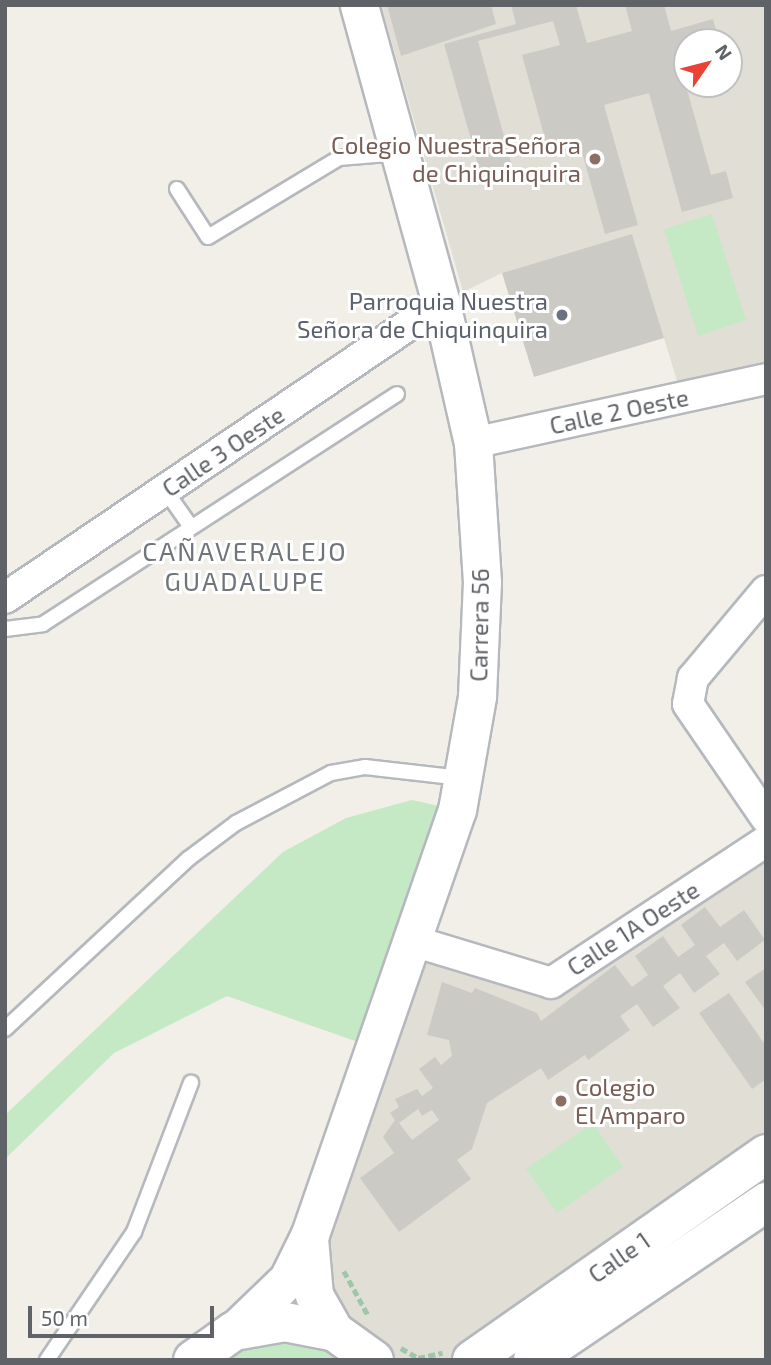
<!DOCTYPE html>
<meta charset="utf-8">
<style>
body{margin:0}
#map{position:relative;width:771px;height:1365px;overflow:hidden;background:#f1efe8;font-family:"Exo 2",sans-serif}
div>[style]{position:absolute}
.education>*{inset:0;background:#e1ded6}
.green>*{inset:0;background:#c5e8c5}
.building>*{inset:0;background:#cccac5}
.path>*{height:4.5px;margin-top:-2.25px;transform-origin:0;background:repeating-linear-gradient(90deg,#9cc7a9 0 7px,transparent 0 10.5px)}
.roads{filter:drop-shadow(2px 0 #b5b8bc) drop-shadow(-2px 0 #b5b8bc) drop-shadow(0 2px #b5b8bc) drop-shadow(0 -2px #b5b8bc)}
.service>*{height:14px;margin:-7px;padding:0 7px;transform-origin:7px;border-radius:7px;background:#fff}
.minor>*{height:30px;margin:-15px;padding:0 15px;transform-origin:15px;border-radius:15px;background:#fff}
.tertiary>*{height:37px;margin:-18.5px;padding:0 18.5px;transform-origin:18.5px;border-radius:18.5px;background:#fff}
.secondary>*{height:38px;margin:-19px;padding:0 19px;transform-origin:19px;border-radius:19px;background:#fff}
.dots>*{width:19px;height:19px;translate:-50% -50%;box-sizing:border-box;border:4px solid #fff;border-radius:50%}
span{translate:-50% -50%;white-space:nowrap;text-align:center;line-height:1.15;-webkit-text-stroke:6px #fff;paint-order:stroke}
.education-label{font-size:24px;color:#785e54}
.right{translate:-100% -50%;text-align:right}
.left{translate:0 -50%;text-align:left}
.worship-label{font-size:24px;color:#5b616d}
.street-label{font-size:24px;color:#5f6368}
.neighbourhood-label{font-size:26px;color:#70757a;letter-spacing:2px}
.frame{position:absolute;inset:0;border:7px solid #5f6368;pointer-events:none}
.north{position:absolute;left:673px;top:28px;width:70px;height:70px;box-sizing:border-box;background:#fff;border:2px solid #bfc1c3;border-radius:50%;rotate:55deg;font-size:19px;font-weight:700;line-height:28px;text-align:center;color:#5f6368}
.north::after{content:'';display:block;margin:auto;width:24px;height:32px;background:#ea4335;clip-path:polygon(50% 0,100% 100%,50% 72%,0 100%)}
.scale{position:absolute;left:28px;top:1306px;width:186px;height:32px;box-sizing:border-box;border:4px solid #5f6368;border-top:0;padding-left:9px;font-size:21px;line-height:24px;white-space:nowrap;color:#5f6368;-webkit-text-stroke:5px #fff;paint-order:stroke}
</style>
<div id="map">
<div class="education">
<div style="clip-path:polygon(evenodd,381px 5px,766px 5px,766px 379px,682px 397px,632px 234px,502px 273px,463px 292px,381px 5px,687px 42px,729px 42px,729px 84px,687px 84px,687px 42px)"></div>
<div style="clip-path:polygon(766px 841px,766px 1154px,472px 1360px,374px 1360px,309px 1275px,413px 941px,551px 983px)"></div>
</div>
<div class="green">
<div style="clip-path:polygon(712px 214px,746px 320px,698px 336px,664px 229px)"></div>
<div style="clip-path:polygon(412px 800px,457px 810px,375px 1048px,227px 996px,114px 1053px,5px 1159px,5px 1115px,283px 852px,346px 818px)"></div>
<div style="clip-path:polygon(593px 1123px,623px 1167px,557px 1213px,526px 1169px)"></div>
<div style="clip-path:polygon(246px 1327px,374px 1360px,193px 1360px)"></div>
</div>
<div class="building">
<div style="clip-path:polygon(387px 5px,491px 5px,496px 24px,401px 56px)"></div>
<div style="clip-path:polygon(511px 5px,576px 5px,587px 43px,632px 31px,625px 5px,664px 5px,671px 31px,713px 19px,719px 42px,687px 42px,687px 70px,682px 72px,711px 175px,726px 171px,733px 198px,682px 212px,649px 93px,604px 105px,638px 225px,605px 234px,578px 138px,547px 146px,522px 55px,560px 45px,553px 21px,478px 41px,514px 173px,483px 182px,444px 44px,516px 24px)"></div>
<div style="clip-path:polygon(632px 234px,664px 338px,534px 377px,502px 273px)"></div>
<div style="clip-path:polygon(evenodd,705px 907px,720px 927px,744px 910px,765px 940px,737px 961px,724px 943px,706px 956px,720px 974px,694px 993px,680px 973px,663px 986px,680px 1008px,653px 1027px,637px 1004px,620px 1016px,630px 1030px,588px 1060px,585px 1055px,548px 1080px,541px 1068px,487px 1103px,472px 1149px,457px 1160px,471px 1179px,399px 1232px,360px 1178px,394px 1153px,383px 1137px,395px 1120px,390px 1113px,399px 1107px,395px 1099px,417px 1089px,422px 1096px,433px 1088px,419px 1069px,435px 1057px,441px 1065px,452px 1056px,449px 1040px,427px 1035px,442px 982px,472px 993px,475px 988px,537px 1013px,541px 1021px,615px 965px,632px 987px,648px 975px,635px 956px,663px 936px,678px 957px,695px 945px,681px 925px,705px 907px,418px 1109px,422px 1116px,432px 1110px,439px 1120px,412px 1140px,399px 1123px,418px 1109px)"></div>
<div style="clip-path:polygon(766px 968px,766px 1011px,745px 982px)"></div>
<div style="clip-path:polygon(729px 993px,766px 1046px,766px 1079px,752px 1089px,699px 1013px)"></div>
</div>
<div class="path">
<div style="left:344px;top:1271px;width:50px;rotate:61.4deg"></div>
<div style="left:401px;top:1348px;width:20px;rotate:30deg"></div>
<div style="left:418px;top:1358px;width:25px;rotate:-12deg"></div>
</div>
<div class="roads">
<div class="service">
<div style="left:177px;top:189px;width:57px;rotate:57.1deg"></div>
<div style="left:208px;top:237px;width:153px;rotate:-31.1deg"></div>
<div style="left:339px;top:158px;width:61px;rotate:-4.7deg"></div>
<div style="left:165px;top:490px;width:45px;rotate:54.9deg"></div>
<div style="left:5px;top:629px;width:38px;rotate:-7deg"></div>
<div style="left:43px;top:624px;width:422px;rotate:-33deg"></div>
<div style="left:5px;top:1029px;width:250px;rotate:-42.9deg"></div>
<div style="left:188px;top:859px;width:60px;rotate:-36.9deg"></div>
<div style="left:236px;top:823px;width:107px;rotate:-27.8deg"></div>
<div style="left:331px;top:773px;width:35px;rotate:-10deg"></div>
<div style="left:365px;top:767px;width:97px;rotate:6.5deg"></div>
<div style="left:47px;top:1360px;width:155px;rotate:-55.8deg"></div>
<div style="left:134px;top:1232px;width:160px;rotate:-69.1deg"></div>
</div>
<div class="minor">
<div style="left:473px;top:443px;width:300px;rotate:-12.3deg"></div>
<div style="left:766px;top:591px;width:114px;rotate:130deg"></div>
<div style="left:693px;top:678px;width:26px;rotate:101deg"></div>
<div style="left:688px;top:704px;width:138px;rotate:55.6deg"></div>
<div style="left:5px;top:598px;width:526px;rotate:-34.08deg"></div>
<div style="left:413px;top:941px;width:144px;rotate:16.9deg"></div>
<div style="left:551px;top:983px;width:258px;rotate:-33.4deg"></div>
</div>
<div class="tertiary">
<div style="left:309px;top:1238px;width:57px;rotate:85deg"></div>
<div style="left:314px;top:1295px;width:43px;rotate:60.4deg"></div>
<div style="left:234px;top:1331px;width:75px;rotate:-43.9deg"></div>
<div style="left:288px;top:1279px;width:50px;rotate:-63.9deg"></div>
<div style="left:310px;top:1234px;width:449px;rotate:-70.9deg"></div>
<div style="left:457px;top:810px;width:116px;rotate:-80deg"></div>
<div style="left:477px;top:696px;width:114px;rotate:-87.5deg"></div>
<div style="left:482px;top:582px;width:139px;rotate:-93.7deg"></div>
<div style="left:473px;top:443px;width:144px;rotate:-102.9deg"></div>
<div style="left:441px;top:303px;width:309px;rotate:-105.4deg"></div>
</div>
<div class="secondary">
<div style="left:193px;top:1360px;width:50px;rotate:-35.3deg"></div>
<div style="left:234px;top:1331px;width:52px;rotate:-10deg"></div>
<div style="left:285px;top:1322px;width:51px;rotate:11.3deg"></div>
<div style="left:335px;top:1332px;width:48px;rotate:35.7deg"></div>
<div style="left:472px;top:1360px;width:359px;rotate:-35deg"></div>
<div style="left:533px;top:1360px;width:282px;rotate:-34.1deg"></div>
</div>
</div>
<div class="dots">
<div style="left:595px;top:159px;background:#8d6e63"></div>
<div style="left:562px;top:315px;background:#6b7280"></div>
<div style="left:561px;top:1101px;background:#8d6e63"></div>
</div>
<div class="education-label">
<span class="right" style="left:581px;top:159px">Colegio NuestraSeñora<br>de Chiquinquira</span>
<span class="left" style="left:575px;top:1101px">Colegio<br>El Amparo</span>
</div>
<div class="worship-label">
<span class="right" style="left:548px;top:315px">Parroquia Nuestra<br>Señora de Chiquinquira</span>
</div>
<div class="street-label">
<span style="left:619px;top:411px;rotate:-12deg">Calle 2 Oeste</span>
<span style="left:223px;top:451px;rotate:-34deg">Calle 3 Oeste</span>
<span style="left:479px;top:625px;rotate:-89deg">Carrera 56</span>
<span style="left:633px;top:928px;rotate:-33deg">Calle 1A Oeste</span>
<span style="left:619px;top:1257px;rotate:-35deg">Calle 1</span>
</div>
<div class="neighbourhood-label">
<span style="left:245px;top:566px">CAÑAVERALEJO<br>GUADALUPE</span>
</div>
<div class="frame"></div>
<div class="north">N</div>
<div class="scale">50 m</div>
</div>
